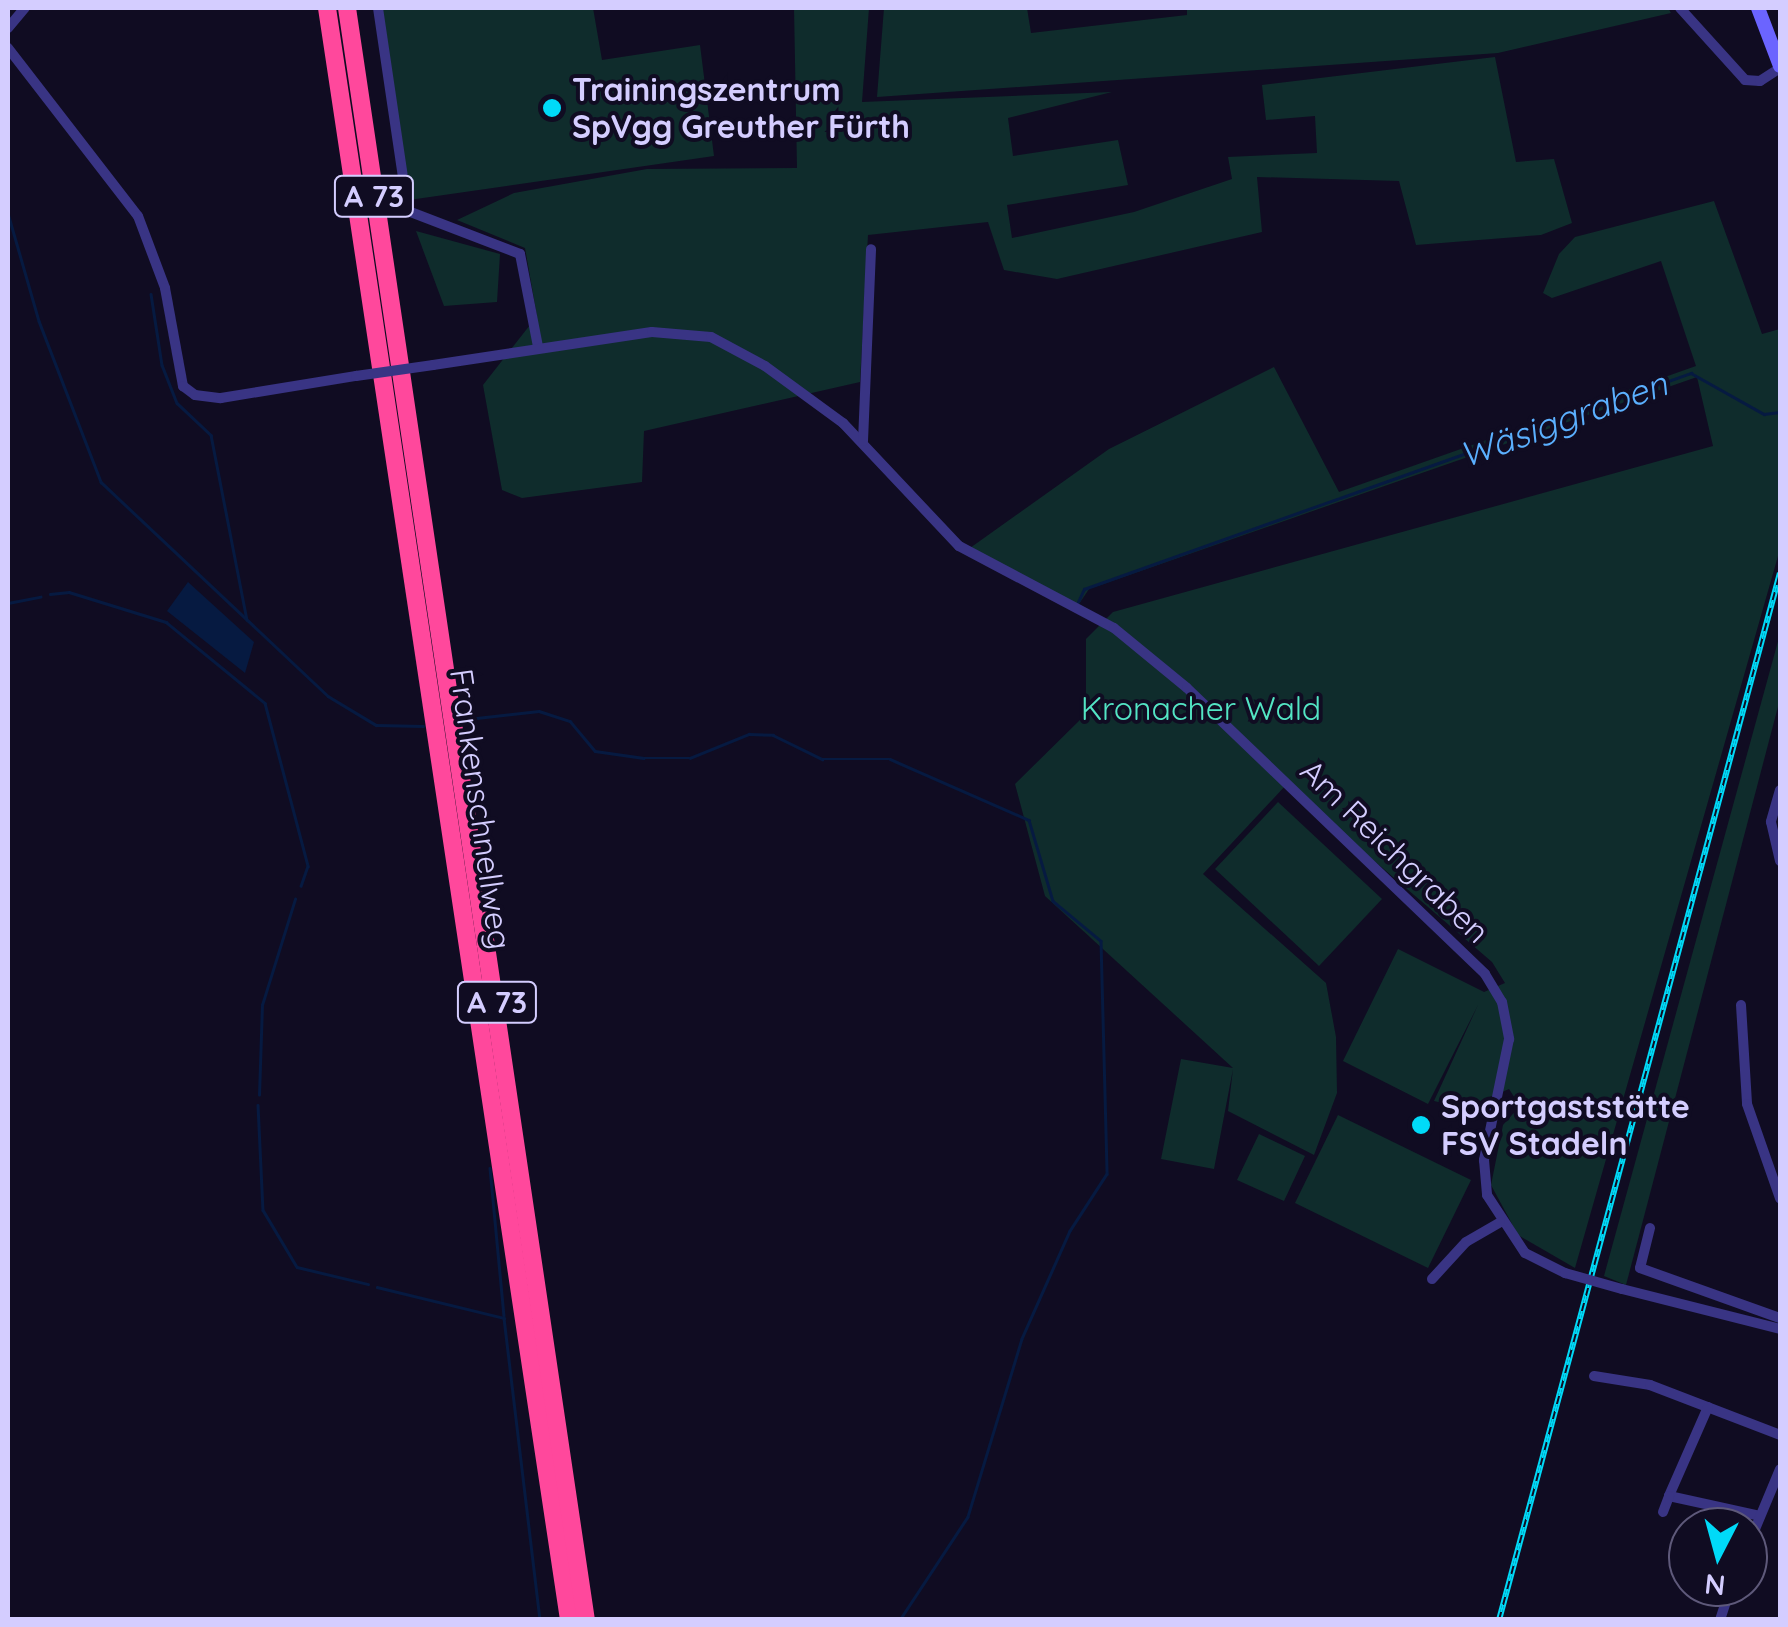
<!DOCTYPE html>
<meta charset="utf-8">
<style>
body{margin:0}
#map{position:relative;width:1788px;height:1627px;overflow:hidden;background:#100c22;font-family:Quicksand,sans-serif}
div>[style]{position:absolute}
.green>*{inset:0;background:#0f2c2c}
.water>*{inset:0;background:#061a41}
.stream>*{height:2.5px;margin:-1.25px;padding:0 1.25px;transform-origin:1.25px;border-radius:1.25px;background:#061a41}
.street>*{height:10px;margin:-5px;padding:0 5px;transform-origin:5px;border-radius:5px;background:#393484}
.secondary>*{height:14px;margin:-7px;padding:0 7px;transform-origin:7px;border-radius:7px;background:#6b64ff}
.highway>*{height:18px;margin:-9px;padding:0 9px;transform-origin:9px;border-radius:9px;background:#ff489c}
.rail>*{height:6px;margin-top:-3px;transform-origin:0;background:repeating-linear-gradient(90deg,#100c22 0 8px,#00daf8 0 16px);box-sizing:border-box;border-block:2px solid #00daf8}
.street-bridge>*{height:10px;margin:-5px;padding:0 5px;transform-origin:5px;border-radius:5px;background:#393484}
.dots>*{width:28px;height:28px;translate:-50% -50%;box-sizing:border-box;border:5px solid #100c22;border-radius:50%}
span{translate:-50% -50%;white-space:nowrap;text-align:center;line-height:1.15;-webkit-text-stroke:8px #100c22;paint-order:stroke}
.shield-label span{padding:2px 8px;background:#100c22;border:2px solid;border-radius:8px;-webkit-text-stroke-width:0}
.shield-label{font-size:30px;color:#d4cdff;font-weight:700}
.poi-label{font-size:32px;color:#d4cdff;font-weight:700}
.left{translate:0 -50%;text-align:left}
.park-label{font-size:32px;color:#53e5c4}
.street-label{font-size:32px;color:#d4cdff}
.water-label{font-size:35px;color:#5bb0ff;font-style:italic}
.frame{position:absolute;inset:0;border:10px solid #d4cdff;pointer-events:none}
.north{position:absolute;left:1668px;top:1507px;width:100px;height:100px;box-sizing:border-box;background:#100c22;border:2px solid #5e597a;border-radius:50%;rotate:186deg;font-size:28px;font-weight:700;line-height:40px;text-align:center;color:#d4cdff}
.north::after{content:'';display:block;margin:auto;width:35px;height:45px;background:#00daf8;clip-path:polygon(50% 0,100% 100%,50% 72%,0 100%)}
</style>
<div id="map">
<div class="green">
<div style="clip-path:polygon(382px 8px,593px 8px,602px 60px,700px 45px,714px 156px,409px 200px)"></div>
<div style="clip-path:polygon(794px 8px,869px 8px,862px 102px,1112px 92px,1008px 118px,1013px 156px,1118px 140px,1128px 185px,1007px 205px,1012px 238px,1134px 212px,1232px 179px,1228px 157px,1317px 153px,1315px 116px,1266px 120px,1262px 85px,1495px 57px,1516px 162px,1554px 159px,1572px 223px,1541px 235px,1416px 245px,1399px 181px,1257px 177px,1262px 232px,1057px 279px,1004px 270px,988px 222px,868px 235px,860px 382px,644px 431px,642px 482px,522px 498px,502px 490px,483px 385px,537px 316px,525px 248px,457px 220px,514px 193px,647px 169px,797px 168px)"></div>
<div style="clip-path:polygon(884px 8px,1027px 8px,1031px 33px,1187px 15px,1187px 8px,1668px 8px,1671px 13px,1498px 53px,877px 97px)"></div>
<div style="clip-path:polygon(1714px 201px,1762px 334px,1780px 329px,1780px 549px,1575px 1268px,1518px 1235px,1491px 1185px,1503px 1125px,1520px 1106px,1509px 1089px,1464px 1108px,1434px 1101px,1478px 1005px,1428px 1104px,1343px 1061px,1398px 949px,1484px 992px,1505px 983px,1492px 962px,1286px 785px,1203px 874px,1326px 983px,1336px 1037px,1337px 1093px,1314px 1155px,1228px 1111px,1233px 1069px,1214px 1169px,1161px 1159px,1181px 1059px,1233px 1068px,1045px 896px,1015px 784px,1086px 714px,1086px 639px,1113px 612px,1713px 446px,1697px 377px,1089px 589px,1077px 607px,970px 548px,1109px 449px,1274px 367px,1339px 492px,1696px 366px,1661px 261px,1552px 298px,1543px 293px,1559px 254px,1575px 237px)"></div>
<div style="clip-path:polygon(416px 231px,500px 254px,497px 302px,444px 306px)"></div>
<div style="clip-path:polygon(1780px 634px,1780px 699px,1626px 1285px,1604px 1276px)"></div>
<div style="clip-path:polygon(1278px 802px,1382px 899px,1319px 966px,1215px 869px)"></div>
<div style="clip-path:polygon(1338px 1115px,1471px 1180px,1428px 1268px,1295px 1203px)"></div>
<div style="clip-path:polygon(1259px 1134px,1305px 1156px,1284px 1201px,1237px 1180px)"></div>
</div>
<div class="water">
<div style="clip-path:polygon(188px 582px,254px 642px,245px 673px,167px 611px)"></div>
</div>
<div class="stream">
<div style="left:8px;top:213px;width:112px;rotate:74deg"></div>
<div style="left:39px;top:321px;width:173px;rotate:68.9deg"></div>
<div style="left:101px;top:482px;width:312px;rotate:43.3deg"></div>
<div style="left:328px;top:696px;width:56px;rotate:31.1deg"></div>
<div style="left:376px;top:725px;width:47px;rotate:1.2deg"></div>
<div style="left:151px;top:294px;width:72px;rotate:81.2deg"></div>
<div style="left:162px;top:365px;width:41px;rotate:68.5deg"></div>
<div style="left:177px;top:403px;width:47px;rotate:43.3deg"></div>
<div style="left:211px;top:435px;width:188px;rotate:79deg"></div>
<div style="left:1340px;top:498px;width:373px;rotate:-19.6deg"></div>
<div style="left:1691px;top:373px;width:84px;rotate:29.3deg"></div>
<div style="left:1764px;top:414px;width:16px;rotate:-7deg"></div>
<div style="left:50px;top:594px;width:19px;rotate:-6deg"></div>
<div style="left:69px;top:592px;width:102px;rotate:17.2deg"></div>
<div style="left:166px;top:622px;width:128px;rotate:39.3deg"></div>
<div style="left:265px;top:703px;width:169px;rotate:75.2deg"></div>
<div style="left:308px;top:866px;width:21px;rotate:109deg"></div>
<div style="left:1078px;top:602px;width:14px;rotate:-65deg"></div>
<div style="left:1084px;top:589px;width:269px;rotate:-19.6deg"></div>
<div style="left:8px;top:603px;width:33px;rotate:-11deg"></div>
<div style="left:468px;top:719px;width:71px;rotate:-6.4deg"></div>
<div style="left:539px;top:711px;width:33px;rotate:18deg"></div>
<div style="left:570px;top:721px;width:39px;rotate:50deg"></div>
<div style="left:595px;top:751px;width:49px;rotate:8.1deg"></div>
<div style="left:644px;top:758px;width:46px"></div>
<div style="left:690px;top:758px;width:64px;rotate:-22.1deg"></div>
<div style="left:749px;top:734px;width:24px;rotate:2deg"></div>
<div style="left:773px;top:735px;width:55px;rotate:26.1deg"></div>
<div style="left:822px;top:759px;width:68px"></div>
<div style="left:890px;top:759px;width:152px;rotate:23.7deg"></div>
<div style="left:1029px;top:820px;width:84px;rotate:73.5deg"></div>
<div style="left:1053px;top:901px;width:62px;rotate:39.8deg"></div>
<div style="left:1101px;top:941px;width:233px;rotate:88.5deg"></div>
<div style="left:1107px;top:1174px;width:68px;rotate:123deg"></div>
<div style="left:1070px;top:1231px;width:118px;rotate:114deg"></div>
<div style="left:1022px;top:1339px;width:186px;rotate:106.9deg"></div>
<div style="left:968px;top:1517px;width:123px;rotate:123.4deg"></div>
<div style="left:259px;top:1095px;width:90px;rotate:-88.1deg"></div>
<div style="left:262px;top:1005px;width:111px;rotate:-72.7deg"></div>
<div style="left:258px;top:1105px;width:105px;rotate:87.3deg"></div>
<div style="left:263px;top:1210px;width:66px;rotate:59.2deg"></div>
<div style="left:297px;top:1267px;width:73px;rotate:13.5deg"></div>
<div style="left:490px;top:1168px;width:148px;rotate:84.6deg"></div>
<div style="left:377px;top:1287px;width:131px;rotate:13.7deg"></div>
<div style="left:504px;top:1318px;width:304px;rotate:83.2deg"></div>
</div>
<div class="street">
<div style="left:378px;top:8px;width:205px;rotate:81.6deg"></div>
<div style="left:408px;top:211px;width:120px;rotate:21deg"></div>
<div style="left:520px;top:254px;width:95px;rotate:79deg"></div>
<div style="left:1680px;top:8px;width:97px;rotate:47.9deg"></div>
<div style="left:1745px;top:80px;width:15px;rotate:4deg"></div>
<div style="left:1760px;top:81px;width:24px;rotate:-33deg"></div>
<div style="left:8px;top:28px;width:26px;rotate:-50deg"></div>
<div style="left:8px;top:48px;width:212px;rotate:52.3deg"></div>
<div style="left:138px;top:216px;width:77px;rotate:69.4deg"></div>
<div style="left:165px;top:288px;width:100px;rotate:79.6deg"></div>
<div style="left:183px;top:386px;width:15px;rotate:37deg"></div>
<div style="left:195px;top:395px;width:26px;rotate:7deg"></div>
<div style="left:221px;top:398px;width:137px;rotate:-9.3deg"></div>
<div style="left:433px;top:365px;width:221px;rotate:-8.6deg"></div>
<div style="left:652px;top:332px;width:59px;rotate:4.8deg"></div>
<div style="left:711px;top:337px;width:61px;rotate:28.2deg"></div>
<div style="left:765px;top:366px;width:97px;rotate:36.2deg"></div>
<div style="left:843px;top:423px;width:169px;rotate:46.7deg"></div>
<div style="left:959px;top:546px;width:175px;rotate:27.9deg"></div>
<div style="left:1114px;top:628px;width:94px;rotate:39.4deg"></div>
<div style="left:1187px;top:688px;width:413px;rotate:43.8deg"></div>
<div style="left:1485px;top:974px;width:33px;rotate:59deg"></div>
<div style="left:1502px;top:1002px;width:38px;rotate:79deg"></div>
<div style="left:1509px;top:1039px;width:124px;rotate:101.7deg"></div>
<div style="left:1484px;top:1160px;width:35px;rotate:85deg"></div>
<div style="left:1487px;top:1195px;width:69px;rotate:56.8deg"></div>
<div style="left:1525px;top:1253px;width:45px;rotate:26.6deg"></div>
<div style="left:863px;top:441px;width:192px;rotate:-87.6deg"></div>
<div style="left:1780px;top:790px;width:33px;rotate:106deg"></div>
<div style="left:1771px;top:822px;width:40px;rotate:77deg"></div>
<div style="left:1741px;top:1005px;width:99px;rotate:86.5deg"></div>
<div style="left:1747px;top:1104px;width:100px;rotate:70.7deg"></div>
<div style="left:1650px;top:1228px;width:41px;rotate:104deg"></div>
<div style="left:1640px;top:1268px;width:149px;rotate:19.7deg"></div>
<div style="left:1432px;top:1279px;width:50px;rotate:-47.4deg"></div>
<div style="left:1466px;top:1242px;width:39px;rotate:-30deg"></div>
<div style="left:1622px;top:1289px;width:163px;rotate:14.2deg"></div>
<div style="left:1594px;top:1376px;width:57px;rotate:9.1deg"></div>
<div style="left:1650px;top:1385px;width:139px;rotate:21deg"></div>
<div style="left:1708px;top:1407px;width:97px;rotate:113.7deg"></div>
<div style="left:1669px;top:1496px;width:93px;rotate:12.4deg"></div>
<div style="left:1663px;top:1512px;width:17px;rotate:-69deg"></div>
<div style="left:1748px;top:1546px;width:83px;rotate:-67.4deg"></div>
<div style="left:1720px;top:1620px;width:35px;rotate:-72deg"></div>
</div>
<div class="secondary">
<div style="left:1758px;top:8px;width:62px;rotate:69.2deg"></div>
</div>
<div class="highway">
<div style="left:327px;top:8px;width:1630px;rotate:81.46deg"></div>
<div style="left:347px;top:8px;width:1630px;rotate:81.57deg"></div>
</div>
<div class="rail">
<div style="left:1499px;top:1620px;width:1084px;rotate:-74.98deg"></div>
</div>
<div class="street-bridge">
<div style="left:356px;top:376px;width:78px;rotate:-8.1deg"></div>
<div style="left:1565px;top:1273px;width:59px;rotate:15.7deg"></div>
</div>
<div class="dots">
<div style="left:552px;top:108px;background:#00daf8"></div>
<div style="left:1421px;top:1125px;background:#00daf8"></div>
</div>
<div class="shield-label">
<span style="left:374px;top:196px">A 73</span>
<span style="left:497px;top:1002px">A 73</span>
</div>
<div class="poi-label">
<span class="left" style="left:572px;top:108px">Trainingszentrum<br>SpVgg Greuther Fürth</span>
<span class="left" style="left:1441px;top:1125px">Sportgaststätte<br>FSV Stadeln</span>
</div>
<div class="park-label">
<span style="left:1201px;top:708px">Kronacher Wald</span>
</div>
<div class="street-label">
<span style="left:481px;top:809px;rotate:82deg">Frankenschnellweg</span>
<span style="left:1395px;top:851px;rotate:44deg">Am Reichgraben</span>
</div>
<div class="water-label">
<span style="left:1563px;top:419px;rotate:-20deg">Wäsiggraben</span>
</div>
<div class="frame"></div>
<div class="north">N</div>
</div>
